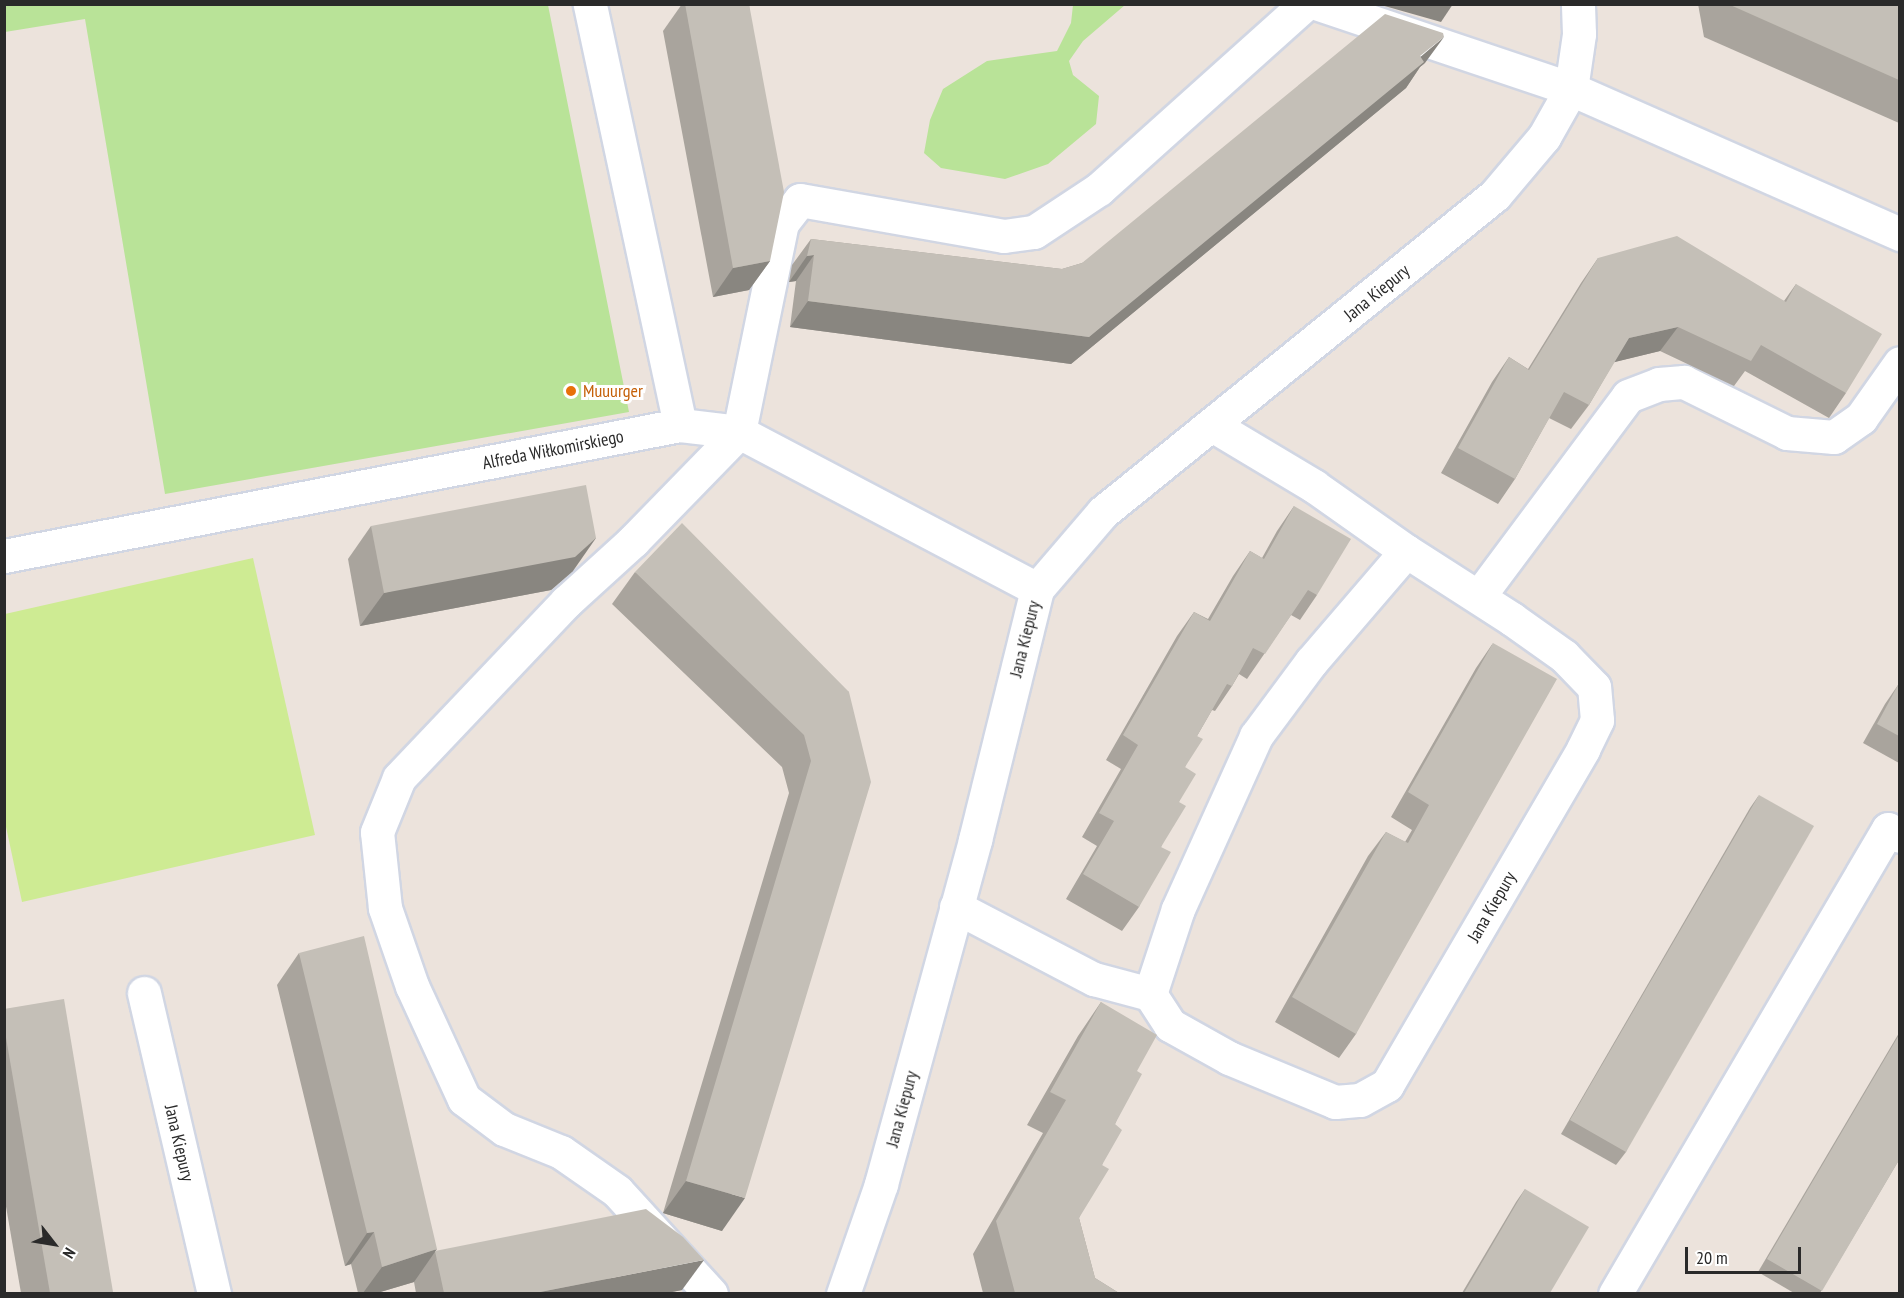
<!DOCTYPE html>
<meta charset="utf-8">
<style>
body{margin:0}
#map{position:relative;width:1904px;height:1298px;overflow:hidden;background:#ece3dc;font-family:"PT Sans Narrow",sans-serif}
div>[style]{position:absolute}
.green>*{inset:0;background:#b9e398}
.pitch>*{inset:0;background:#ceeb93}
.roads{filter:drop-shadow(2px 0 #d1d6e3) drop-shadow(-2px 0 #d1d6e3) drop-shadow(0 2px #d1d6e3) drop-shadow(0 -2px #d1d6e3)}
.minor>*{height:33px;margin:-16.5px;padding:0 16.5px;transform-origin:16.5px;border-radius:16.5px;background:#fff}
.wall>*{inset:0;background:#a9a49d}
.shaded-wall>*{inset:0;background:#898680}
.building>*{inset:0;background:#c4bfb7}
.dots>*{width:16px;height:16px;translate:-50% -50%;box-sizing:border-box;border:3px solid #fff;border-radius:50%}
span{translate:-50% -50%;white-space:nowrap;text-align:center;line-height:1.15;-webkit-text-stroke:6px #fff;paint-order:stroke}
.street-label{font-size:18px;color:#2a2a2a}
.food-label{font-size:18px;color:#c56008}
.left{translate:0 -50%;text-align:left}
.frame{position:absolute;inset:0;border:6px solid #2a2a2a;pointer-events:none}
.north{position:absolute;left:24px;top:1214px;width:60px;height:60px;-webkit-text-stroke:4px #fff;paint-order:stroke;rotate:121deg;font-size:16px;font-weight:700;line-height:24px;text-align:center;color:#2a2a2a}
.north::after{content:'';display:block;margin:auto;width:21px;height:27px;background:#2a2a2a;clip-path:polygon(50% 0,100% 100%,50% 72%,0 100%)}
.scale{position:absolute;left:1685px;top:1247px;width:116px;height:27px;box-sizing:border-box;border:3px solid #2a2a2a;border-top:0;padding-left:8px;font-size:18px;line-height:21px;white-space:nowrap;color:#2a2a2a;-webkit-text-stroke:4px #fff;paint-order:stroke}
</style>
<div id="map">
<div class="green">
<div style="clip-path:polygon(5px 4px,548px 5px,629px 412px,165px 494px,85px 19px,5px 32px)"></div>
<div style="clip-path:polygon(1073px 5px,1125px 5px,1083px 41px,1069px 61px,1073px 75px,1099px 96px,1096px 124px,1048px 164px,1005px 179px,941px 168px,924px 153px,930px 120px,943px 89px,987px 61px,1057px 51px,1071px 23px)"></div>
</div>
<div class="pitch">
<div style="clip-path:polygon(253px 558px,315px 835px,22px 902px,5px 822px,5px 614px)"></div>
</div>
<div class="roads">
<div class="minor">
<div style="left:1319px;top:4px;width:266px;rotate:18.6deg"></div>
<div style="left:1571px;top:89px;width:360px;rotate:23.8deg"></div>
<div style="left:680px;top:425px;width:59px;rotate:6.8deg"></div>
<div style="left:739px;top:432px;width:337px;rotate:27.8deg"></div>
<div style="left:4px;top:556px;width:689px;rotate:-10.97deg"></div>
<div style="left:680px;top:425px;width:431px;rotate:-102.1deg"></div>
<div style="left:1479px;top:596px;width:249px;rotate:-53.3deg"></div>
<div style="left:1628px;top:396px;width:33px;rotate:-21deg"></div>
<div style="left:1659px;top:384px;width:25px;rotate:-5deg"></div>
<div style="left:1684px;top:382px;width:115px;rotate:26.3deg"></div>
<div style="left:1787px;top:433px;width:47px;rotate:4.9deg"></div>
<div style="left:1834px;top:437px;width:33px;rotate:-35deg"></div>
<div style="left:1861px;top:418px;width:67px;rotate:-54.7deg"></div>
<div style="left:956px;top:907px;width:156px;rotate:27.6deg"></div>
<div style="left:1094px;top:979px;width:58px;rotate:15deg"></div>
<div style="left:1150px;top:994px;width:89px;rotate:-71.8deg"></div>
<div style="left:1178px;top:909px;width:190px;rotate:-65.7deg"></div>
<div style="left:1256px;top:736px;width:92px;rotate:-53.4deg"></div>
<div style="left:1311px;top:662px;width:146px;rotate:-49.4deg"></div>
<div style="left:1406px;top:551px;width:113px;rotate:-144.8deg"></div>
<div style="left:1314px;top:486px;width:119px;rotate:-149.1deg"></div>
<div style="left:144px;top:993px;width:309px;rotate:76.9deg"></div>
<div style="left:1150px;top:994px;width:37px;rotate:57deg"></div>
<div style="left:1170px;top:1025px;width:68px;rotate:29.2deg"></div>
<div style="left:1229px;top:1058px;width:115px;rotate:22.5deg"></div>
<div style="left:1335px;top:1102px;width:25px;rotate:-5deg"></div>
<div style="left:1360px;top:1100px;width:31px;rotate:-29deg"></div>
<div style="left:1387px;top:1085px;width:389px;rotate:-59.7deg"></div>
<div style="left:1583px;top:749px;width:32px;rotate:-64deg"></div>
<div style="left:1597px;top:720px;width:33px;rotate:-95deg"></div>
<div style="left:1594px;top:687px;width:43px;rotate:-134.1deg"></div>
<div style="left:1564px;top:656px;width:64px;rotate:-144.6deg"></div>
<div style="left:1512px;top:619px;width:126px;rotate:-147.3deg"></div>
<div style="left:711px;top:1294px;width:139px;rotate:-132.4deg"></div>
<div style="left:617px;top:1191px;width:68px;rotate:-145.1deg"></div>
<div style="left:561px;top:1152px;width:61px;rotate:-158deg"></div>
<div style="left:504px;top:1129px;width:50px;rotate:-143.1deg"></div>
<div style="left:464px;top:1099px;width:124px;rotate:-114.7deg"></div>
<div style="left:412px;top:986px;width:83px;rotate:-109.1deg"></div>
<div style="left:385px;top:908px;width:76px;rotate:-96deg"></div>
<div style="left:377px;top:832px;width:58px;rotate:-67.8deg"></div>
<div style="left:399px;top:778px;width:243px;rotate:-46.5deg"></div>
<div style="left:566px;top:602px;width:91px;rotate:-42.3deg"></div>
<div style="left:633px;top:541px;width:152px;rotate:-45.8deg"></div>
<div style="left:739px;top:432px;width:213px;rotate:-78.4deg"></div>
<div style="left:782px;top:223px;width:29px;rotate:-52deg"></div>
<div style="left:800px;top:200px;width:207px;rotate:10deg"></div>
<div style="left:1004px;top:236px;width:30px;rotate:-8deg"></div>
<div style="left:1034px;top:232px;width:78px;rotate:-33.5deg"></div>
<div style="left:1099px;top:189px;width:277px;rotate:-41.9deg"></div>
<div style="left:843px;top:1294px;width:116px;rotate:-70.9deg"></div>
<div style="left:881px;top:1184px;width:357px;rotate:-74.7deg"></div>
<div style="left:975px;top:840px;width:259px;rotate:-76.1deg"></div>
<div style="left:1037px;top:589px;width:101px;rotate:-49.4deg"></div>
<div style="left:1103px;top:512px;width:504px;rotate:-38.96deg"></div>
<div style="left:1495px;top:195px;width:76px;rotate:-49.8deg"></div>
<div style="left:1544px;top:137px;width:55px;rotate:-60.6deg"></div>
<div style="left:1571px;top:89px;width:56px;rotate:-81.7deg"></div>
<div style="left:1579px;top:34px;width:30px;rotate:-92deg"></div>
<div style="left:1615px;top:1294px;width:539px;rotate:-59.58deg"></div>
<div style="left:1888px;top:829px;width:14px;rotate:30deg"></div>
</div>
</div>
<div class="wall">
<div style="clip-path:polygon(682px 4px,749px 4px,770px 261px,749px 290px,713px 297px,663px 31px)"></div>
<div style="clip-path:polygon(1698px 4px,1899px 4px,1899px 123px,1704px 37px)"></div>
<div style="clip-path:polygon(1425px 63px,1420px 67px,1406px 88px,1071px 364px,790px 327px,796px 281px,789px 282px,792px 265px,811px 239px,1062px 269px,1082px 263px)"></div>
<div style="clip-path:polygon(1598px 258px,1784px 301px,1796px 284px,1846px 393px,1829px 418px,1745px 371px,1734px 386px,1660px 351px,1614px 362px,1589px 405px,1571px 429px,1549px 418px,1515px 479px,1498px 504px,1441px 473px,1492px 382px,1509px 357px,1528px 369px,1581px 283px)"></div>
<div style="clip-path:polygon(1294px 506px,1317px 595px,1300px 620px,1291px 615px,1247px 679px,1239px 674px,1232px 686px,1215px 711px,1212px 710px,1197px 736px,1185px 767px,1179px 802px,1161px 847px,1139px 907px,1122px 931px,1066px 899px,1097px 846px,1082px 837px,1121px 769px,1106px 760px,1177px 636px,1194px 612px,1208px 619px,1233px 576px,1250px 551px,1262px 558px,1277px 531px)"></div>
<div style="clip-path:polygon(371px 526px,573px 571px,551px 590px,360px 626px,348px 559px)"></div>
<div style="clip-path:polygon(635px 572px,849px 692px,722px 1231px,663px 1213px,789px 793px,782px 767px,612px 604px)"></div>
<div style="clip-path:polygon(1493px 643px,1356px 1034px,1339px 1058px,1275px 1022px,1368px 856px,1386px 832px,1405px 842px,1412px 830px,1391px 817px,1476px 668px)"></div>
<div style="clip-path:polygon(1898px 685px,1899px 685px,1899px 763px,1863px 743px,1885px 704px)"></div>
<div style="clip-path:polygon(1759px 795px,1626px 1152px,1616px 1165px,1561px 1134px,1750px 808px)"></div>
<div style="clip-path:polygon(299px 953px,436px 1251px,682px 1290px,667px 1293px,416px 1293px,414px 1282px,377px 1293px,358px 1293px,351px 1264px,345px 1266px,277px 985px)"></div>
<div style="clip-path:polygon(1101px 1002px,1137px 1071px,1115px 1124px,1102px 1165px,1079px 1218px,1095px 1278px,1119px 1293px,983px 1293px,973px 1254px,1043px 1133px,1027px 1125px,1078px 1036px)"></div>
<div style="clip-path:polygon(4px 1009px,112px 1293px,21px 1293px,4px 1195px)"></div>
<div style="clip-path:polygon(1899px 1033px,1899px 1160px,1820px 1293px,1794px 1293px,1758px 1272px)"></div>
<div style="clip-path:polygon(1525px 1189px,1550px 1293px,1462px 1293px,1516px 1202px)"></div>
</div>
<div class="shaded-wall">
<div style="clip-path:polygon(1382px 4px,1453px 4px,1441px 22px,1381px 5px)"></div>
<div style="clip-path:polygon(1444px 37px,1425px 63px,1420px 67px,1406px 88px,1071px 364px,790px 327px,808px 301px,1089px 337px)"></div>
<div style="clip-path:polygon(814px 255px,796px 281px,789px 282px,807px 256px)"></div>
<div style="clip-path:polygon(770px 261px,749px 290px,713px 297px,733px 268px)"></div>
<div style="clip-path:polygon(1678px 327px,1660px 351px,1611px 363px,1629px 338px)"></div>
<div style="clip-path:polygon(596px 538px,573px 571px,551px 590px,360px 626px,384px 593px)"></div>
<div style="clip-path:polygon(686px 1181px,745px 1198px,722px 1231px,663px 1213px)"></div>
<div style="clip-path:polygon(374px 1232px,351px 1264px,345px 1266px,367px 1233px)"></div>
<div style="clip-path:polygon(437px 1249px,414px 1282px,377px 1293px,363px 1293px,382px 1267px)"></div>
<div style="clip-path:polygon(704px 1260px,682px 1290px,667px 1293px,535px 1293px)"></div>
</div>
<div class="building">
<div style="clip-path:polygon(685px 4px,749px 4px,784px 192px,770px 261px,733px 268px)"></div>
<div style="clip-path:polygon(1728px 4px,1899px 4px,1899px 80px)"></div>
<div style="clip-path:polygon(1385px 14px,1443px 33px,1444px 37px,1420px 56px,1424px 62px,1089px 337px,808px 301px,814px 255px,807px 256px,811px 239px,1062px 269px,1082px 263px)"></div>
<div style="clip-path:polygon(1677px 236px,1786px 302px,1796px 284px,1882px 334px,1846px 393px,1761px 345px,1751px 361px,1678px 327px,1629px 338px,1589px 405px,1564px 392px,1515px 479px,1458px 448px,1509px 357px,1529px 370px,1598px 258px)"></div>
<div style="clip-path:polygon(586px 485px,596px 538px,575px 557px,384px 593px,371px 526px)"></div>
<div style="clip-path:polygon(1294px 506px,1351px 539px,1317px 595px,1308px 590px,1265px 654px,1253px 648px,1232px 686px,1227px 684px,1197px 736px,1203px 739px,1185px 767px,1196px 774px,1179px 802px,1186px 806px,1161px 847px,1171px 852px,1139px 907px,1083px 874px,1114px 821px,1099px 813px,1138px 745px,1123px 735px,1194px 612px,1210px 621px,1250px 551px,1264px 559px)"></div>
<div style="clip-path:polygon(682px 523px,849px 692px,871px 782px,745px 1198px,686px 1181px,811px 761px,804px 735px,635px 572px)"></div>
<div style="clip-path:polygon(1493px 643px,1557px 679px,1356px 1034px,1292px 997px,1386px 832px,1408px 843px,1429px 805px,1408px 792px)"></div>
<div style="clip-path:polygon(1898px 685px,1899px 685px,1899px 736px,1877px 724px)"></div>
<div style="clip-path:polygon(1759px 795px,1814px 826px,1626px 1152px,1570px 1120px)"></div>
<div style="clip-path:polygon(364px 936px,437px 1249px,382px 1267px,374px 1232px,367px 1233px,299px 953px)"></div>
<div style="clip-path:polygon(64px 999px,113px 1292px,100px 1293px,50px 1293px,4px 1026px,4px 1009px)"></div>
<div style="clip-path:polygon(1101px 1002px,1157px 1035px,1137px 1071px,1142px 1074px,1115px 1124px,1122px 1130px,1102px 1165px,1109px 1169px,1079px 1218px,1095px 1278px,1119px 1293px,1015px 1293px,996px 1221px,1066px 1100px,1050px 1092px)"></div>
<div style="clip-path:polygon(1899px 1035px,1899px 1160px,1822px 1291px,1767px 1259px)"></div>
<div style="clip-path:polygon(1525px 1189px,1589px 1227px,1550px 1293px,1464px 1293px)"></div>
<div style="clip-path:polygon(646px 1209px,683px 1237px,704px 1260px,535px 1293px,444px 1293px,435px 1251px)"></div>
</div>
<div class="dots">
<div style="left:571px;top:391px;background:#e8710a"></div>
</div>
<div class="street-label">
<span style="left:1377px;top:293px;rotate:-39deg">Jana Kiepury</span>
<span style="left:553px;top:450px;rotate:-11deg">Alfreda Wiłkomirskiego</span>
<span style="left:1025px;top:639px;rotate:-76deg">Jana Kiepury</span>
<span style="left:1492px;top:907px;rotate:-60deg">Jana Kiepury</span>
<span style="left:902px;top:1109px;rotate:-75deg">Jana Kiepury</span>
<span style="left:179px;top:1143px;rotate:77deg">Jana Kiepury</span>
</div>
<div class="food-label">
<span class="left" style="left:583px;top:391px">Muuurger</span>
</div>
<div class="frame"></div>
<div class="north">N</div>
<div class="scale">20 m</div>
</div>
